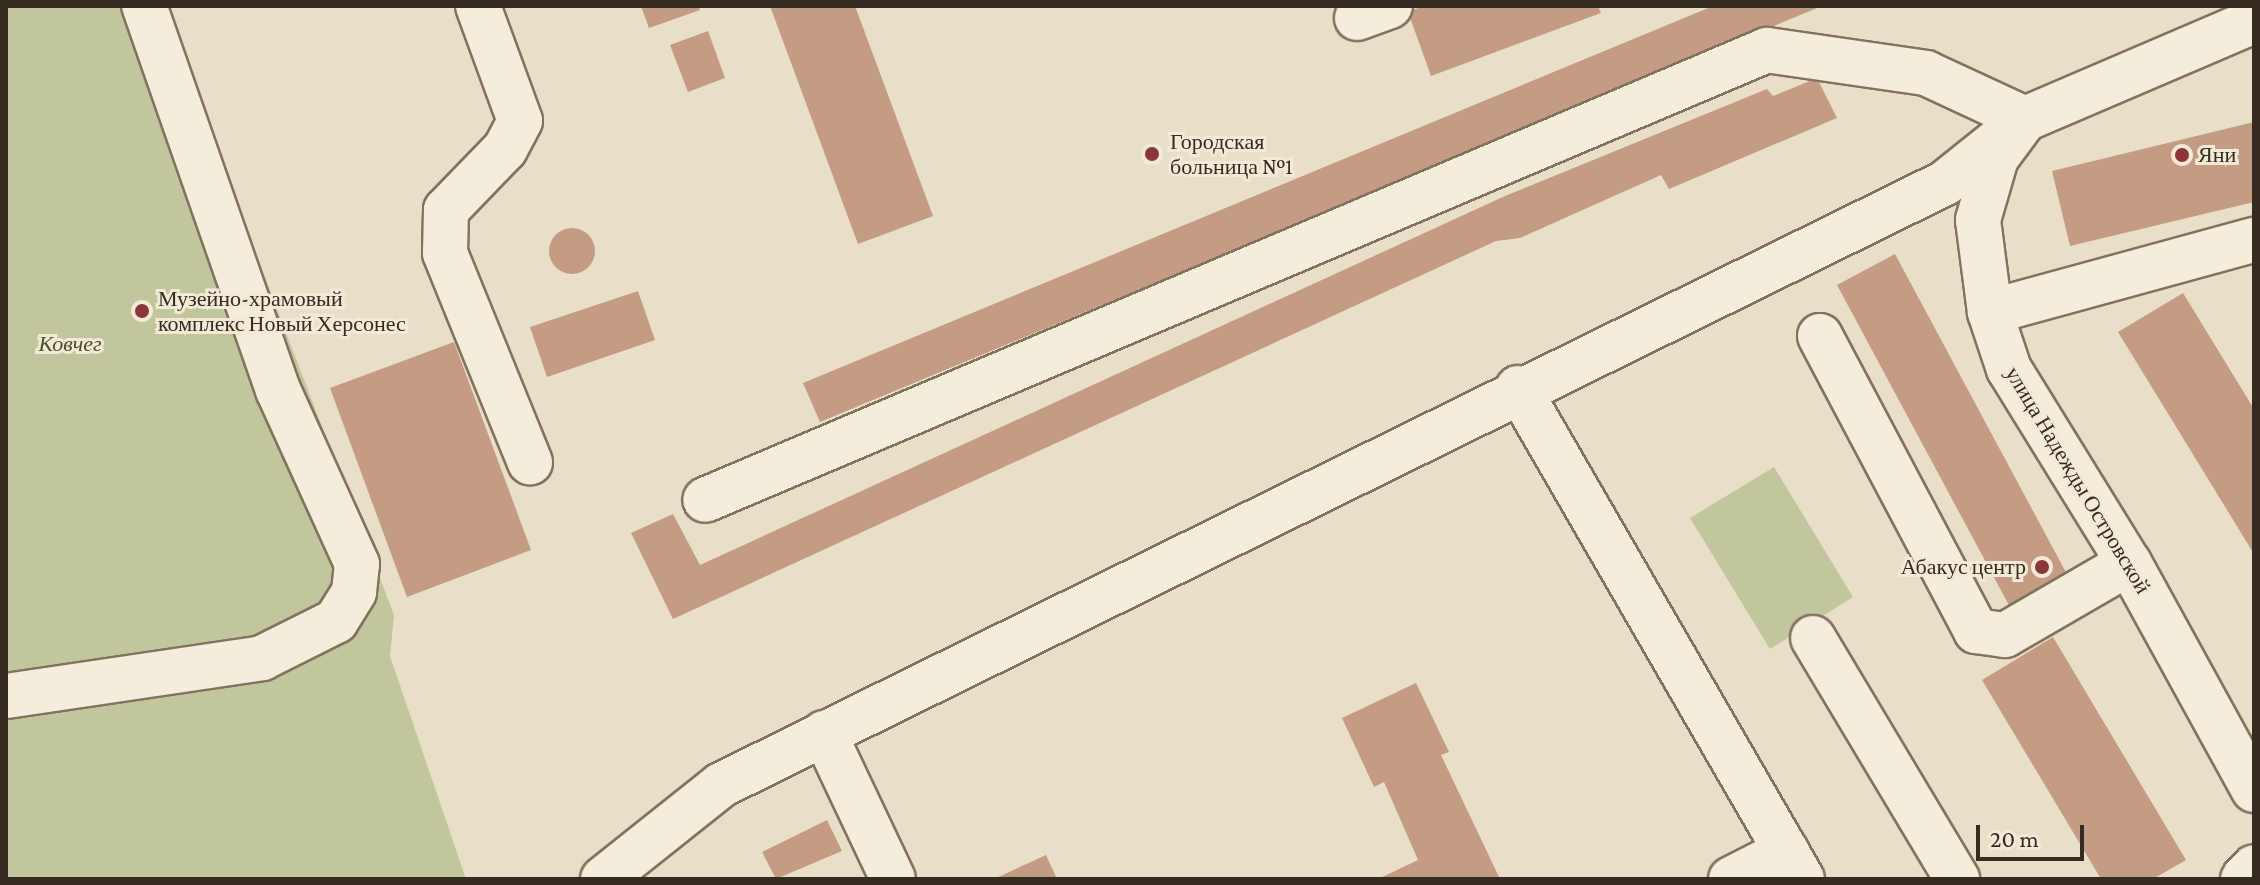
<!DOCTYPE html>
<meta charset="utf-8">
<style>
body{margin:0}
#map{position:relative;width:2260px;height:885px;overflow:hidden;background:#e9dfc8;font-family:"Crimson Pro",serif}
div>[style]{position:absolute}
.green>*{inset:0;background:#c2c69d}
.building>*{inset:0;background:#c39c83}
.round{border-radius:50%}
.roads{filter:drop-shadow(2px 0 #83725f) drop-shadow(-2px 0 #83725f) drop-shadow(0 2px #83725f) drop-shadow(0 -2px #83725f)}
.minor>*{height:44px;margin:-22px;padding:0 22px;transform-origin:22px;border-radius:22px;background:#f5eddb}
.dots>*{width:22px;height:22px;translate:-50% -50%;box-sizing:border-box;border:4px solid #f2e9d7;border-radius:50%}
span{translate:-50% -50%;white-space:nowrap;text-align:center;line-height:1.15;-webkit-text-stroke:6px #f2e9d7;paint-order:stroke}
.poi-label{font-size:22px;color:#352b21}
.left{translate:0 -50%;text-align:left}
.right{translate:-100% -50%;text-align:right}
.park-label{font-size:22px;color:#474f2a;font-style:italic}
.street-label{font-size:22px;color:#352b21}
.frame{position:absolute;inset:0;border:8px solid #352b21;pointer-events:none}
.scale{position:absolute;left:1976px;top:825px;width:108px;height:36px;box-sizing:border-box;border:4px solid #352b21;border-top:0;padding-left:10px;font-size:24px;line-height:28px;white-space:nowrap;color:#352b21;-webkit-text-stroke:6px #f2e9d7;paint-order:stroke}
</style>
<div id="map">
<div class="green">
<div style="clip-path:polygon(6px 6px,161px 6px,394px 615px,390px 656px,466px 879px,6px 879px)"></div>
<div style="clip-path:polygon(1774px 467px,1853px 597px,1770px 649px,1690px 518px)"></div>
</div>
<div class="building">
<div style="clip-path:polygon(641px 6px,698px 6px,700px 10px,649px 28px)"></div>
<div style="clip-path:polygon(770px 6px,855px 6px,933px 216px,858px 244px)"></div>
<div style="clip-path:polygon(1423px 6px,1598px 6px,1601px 13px,1431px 76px,1408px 12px)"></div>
<div style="clip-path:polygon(1713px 6px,1822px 6px,820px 422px,803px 383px)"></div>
<div style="clip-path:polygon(708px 31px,725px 78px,688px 92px,670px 45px)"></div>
<div style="clip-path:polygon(1817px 78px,1837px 118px,1669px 189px,1661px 175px,1520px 238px,1496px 241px,673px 619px,631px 533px,673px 514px,700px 565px,1505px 196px,1767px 89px,1773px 96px)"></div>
<div style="clip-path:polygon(2254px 122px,2254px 202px,2070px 246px,2052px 171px)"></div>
<div class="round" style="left:549px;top:228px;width:46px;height:46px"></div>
<div style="clip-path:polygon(1895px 254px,2069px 578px,2011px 609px,1837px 285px)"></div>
<div style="clip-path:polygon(638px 291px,655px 340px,547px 377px,530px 327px)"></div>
<div style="clip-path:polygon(2183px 293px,2254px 409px,2254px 554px,2118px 332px)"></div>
<div style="clip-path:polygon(454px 342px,531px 550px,407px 597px,330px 388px)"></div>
<div style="clip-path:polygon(2053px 637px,2186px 860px,2153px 879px,2101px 879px,1982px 680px)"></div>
<div style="clip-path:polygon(1416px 683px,1449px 752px,1441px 755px,1500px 879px,1378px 879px,1418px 860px,1384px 782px,1374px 787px,1342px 718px)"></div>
<div style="clip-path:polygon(827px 820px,842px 851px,776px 879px,762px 852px)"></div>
<div style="clip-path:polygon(1046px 855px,1057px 879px,994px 879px)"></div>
</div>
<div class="roads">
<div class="minor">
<div style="left:478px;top:6px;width:122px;rotate:69.9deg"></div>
<div style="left:520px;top:121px;width:32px;rotate:118deg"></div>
<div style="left:505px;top:149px;width:85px;rotate:134deg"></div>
<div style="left:446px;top:210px;width:43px;rotate:91.3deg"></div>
<div style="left:445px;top:253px;width:226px;rotate:67.9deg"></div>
<div style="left:1357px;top:18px;width:35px;rotate:-20deg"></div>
<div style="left:2254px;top:21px;width:249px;rotate:156.8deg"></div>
<div style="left:2025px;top:119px;width:49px;rotate:126.6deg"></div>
<div style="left:1996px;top:158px;width:65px;rotate:106.2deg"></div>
<div style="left:1978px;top:220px;width:93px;rotate:82.6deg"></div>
<div style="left:1990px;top:312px;width:60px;rotate:71.6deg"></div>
<div style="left:2009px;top:369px;width:228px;rotate:58.3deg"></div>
<div style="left:2129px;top:563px;width:259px;rotate:61.2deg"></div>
<div style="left:1990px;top:312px;width:274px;rotate:-15.3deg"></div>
<div style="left:1820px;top:336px;width:334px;rotate:62.1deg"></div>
<div style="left:1976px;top:631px;width:29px;rotate:8deg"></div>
<div style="left:2005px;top:635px;width:143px;rotate:-30.1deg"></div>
<div style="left:1518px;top:388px;width:567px;rotate:59.95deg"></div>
<div style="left:1813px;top:638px;width:281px;rotate:59.1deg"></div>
<div style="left:6px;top:696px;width:259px;rotate:-8.4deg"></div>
<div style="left:262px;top:658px;width:83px;rotate:-26.6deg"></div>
<div style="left:336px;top:621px;width:34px;rotate:-58deg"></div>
<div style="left:354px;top:592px;width:28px;rotate:-84deg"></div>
<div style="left:357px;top:564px;width:191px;rotate:-114.4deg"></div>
<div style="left:278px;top:390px;width:407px;rotate:-109.2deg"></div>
<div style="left:824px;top:733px;width:161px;rotate:64.7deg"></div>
<div style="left:603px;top:879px;width:151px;rotate:-38.5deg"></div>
<div style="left:721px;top:785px;width:1364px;rotate:-26.19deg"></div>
<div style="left:1945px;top:183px;width:102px;rotate:-38.7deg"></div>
<div style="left:2025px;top:119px;width:109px;rotate:-155.1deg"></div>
<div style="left:1926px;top:73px;width:161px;rotate:-171.8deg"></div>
<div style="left:1767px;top:50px;width:1153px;rotate:157.04deg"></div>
<div style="left:1731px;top:879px;width:62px;rotate:-27deg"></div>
<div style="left:2243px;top:879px;width:16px;rotate:-47deg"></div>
</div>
</div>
<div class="dots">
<div style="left:1152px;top:154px;background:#8b3638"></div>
<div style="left:2182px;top:155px;background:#8b3638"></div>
<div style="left:142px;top:311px;background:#8b3638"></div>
<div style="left:2042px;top:567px;background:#8b3638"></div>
</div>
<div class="poi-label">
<span class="left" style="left:1170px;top:154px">Городская<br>больница №1</span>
<span class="left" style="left:2198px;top:155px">Яни</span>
<span class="left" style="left:158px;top:311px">Музейно-храмовый<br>комплекс Новый Херсонес</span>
<span class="right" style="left:2026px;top:567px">Абакус центр</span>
</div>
<div class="park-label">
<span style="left:70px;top:344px">Ковчег</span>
</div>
<div class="street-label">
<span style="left:2078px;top:480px;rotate:59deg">улица Надежды Островской</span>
</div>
<div class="frame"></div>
<div class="scale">20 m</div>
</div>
